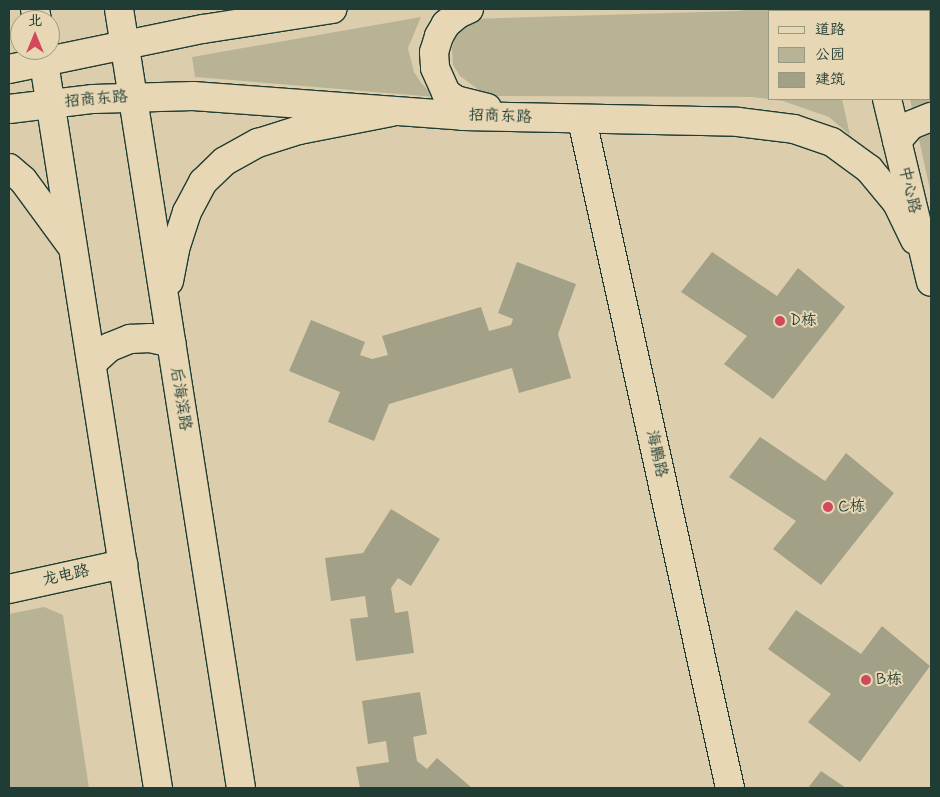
<!DOCTYPE html>
<meta charset="utf-8">
<style>
body{margin:0}
#map{position:relative;width:940px;height:797px;overflow:hidden;background:#dcceac;font-family:Mynerve,"LXGW WenKai TC",sans-serif}
div>[style]{position:absolute}
.green>*{inset:0;background:#b9b396}
.building>*{inset:0;background:#a2a087}
.roads{filter:drop-shadow(1px 0 #1f3d34) drop-shadow(-1px 0 #1f3d34) drop-shadow(0 1px #1f3d34) drop-shadow(0 -1px #1f3d34)}
.minor>*{height:28px;margin:-14px;padding:0 14px;transform-origin:14px;border-radius:14px;background:#e8d7b4}
.major>*{height:28px;margin:-14px;padding:0 14px;transform-origin:14px;border-radius:14px;background:#e8d7b4}
.dots>*{width:14px;height:14px;translate:-50% -50%;box-sizing:border-box;border:2px solid #e8d7b4;border-radius:50%}
span{translate:-50% -50%;white-space:nowrap;text-align:center;line-height:1.15;-webkit-text-stroke:4px #e8d7b4;paint-order:stroke}
.street-label{font-size:16px;color:#1f3d34}
.poi-label{font-size:16px;color:#1f3d34}
.left{translate:0 -50%;text-align:left}
.frame{position:absolute;inset:0;border:10px solid #1f3d34;pointer-events:none}
.legend{position:absolute;left:768px;top:10px;width:162px;height:90px;box-sizing:border-box;background:#e8d7b4;border:1px solid #989981;margin:0;padding:6px 9px;list-style:none;font-size:15px;color:#1f3d34}
.legend li{display:flex;align-items:center;gap:10px;height:25px}
.legend b{width:25px;border:1px solid #989981}
.north{position:absolute;left:10px;top:10px;width:50px;height:50px;box-sizing:border-box;background:#e8d7b4;border:1px solid #989981;border-radius:50%;rotate:0deg;font-size:14px;font-weight:700;line-height:20px;text-align:center;color:#1f3d34}
.north::after{content:'';display:block;margin:auto;width:18px;height:22px;background:#d1495b;clip-path:polygon(50% 0,100% 100%,50% 72%,0 100%)}
</style>
<div id="map">
<div class="green">
<div style="clip-path:polygon(753px 9px,822px 9px,822px 11px,769px 11px,769px 99px,842px 99px,850px 135px,829px 117px,783px 101px,752px 97px,487px 96px,460px 76px,453px 65px,452px 49px,455px 35px,470px 19px,738px 11px)"></div>
<div style="clip-path:polygon(889px 9px,931px 9px,931px 194px,910px 99px,929px 99px,929px 11px,890px 11px)"></div>
<div style="clip-path:polygon(421px 17px,408px 48px,414px 72px,422px 84px,435px 97px,195px 77px,192px 57px)"></div>
<div style="clip-path:polygon(44px 607px,63px 615px,89px 788px,9px 788px,9px 614px)"></div>
</div>
<div class="building">
<div style="clip-path:polygon(712px 252px,777px 296px,798px 268px,845px 307px,773px 399px,724px 364px,747px 336px,681px 292px)"></div>
<div style="clip-path:polygon(517px 262px,576px 284px,558px 334px,571px 378px,519px 393px,512px 368px,389px 404px,374px 441px,328px 422px,340px 392px,289px 371px,311px 320px,365px 342px,360px 355px,372px 359px,388px 355px,382px 336px,481px 307px,489px 331px,511px 325px,513px 319px,498px 313px)"></div>
<div style="clip-path:polygon(760px 437px,825px 481px,846px 453px,894px 493px,821px 585px,773px 549px,796px 521px,729px 477px)"></div>
<div style="clip-path:polygon(391px 509px,440px 539px,411px 586px,398px 578px,391px 588px,395px 613px,408px 611px,414px 653px,356px 661px,350px 619px,368px 617px,365px 596px,331px 601px,325px 558px,363px 553px)"></div>
<div style="clip-path:polygon(796px 610px,861px 654px,882px 626px,930px 666px,860px 762px,808px 722px,831px 694px,768px 649px)"></div>
<div style="clip-path:polygon(420px 692px,427px 734px,413px 737px,417px 761px,427px 769px,437px 758px,472px 788px,360px 788px,356px 767px,389px 762px,386px 741px,368px 744px,362px 701px)"></div>
<div style="clip-path:polygon(821px 771px,846px 788px,808px 788px)"></div>
</div>
<div class="roads">
<div class="minor">
<div style="left:469px;top:9px;width:12px;rotate:156deg"></div>
<div style="left:458px;top:14px;width:16px;rotate:140deg"></div>
<div style="left:446px;top:24px;width:14px;rotate:120deg"></div>
<div style="left:439px;top:36px;width:17px;rotate:107deg"></div>
<div style="left:434px;top:52px;width:16px;rotate:86deg"></div>
<div style="left:435px;top:68px;width:27px;rotate:66deg"></div>
<div style="left:446px;top:93px;width:12px;rotate:35deg"></div>
<div style="left:456px;top:100px;width:32px;rotate:14deg"></div>
<div style="left:9px;top:69px;width:198px;rotate:-11.7deg"></div>
<div style="left:203px;top:29px;width:131px;rotate:-8.8deg"></div>
<div style="left:9px;top:109px;width:85px;rotate:-6.8deg"></div>
<div style="left:93px;top:99px;width:100px;rotate:-1.7deg"></div>
<div style="left:193px;top:96px;width:271px;rotate:4.2deg"></div>
<div style="left:463px;top:116px;width:275px;rotate:1.2deg"></div>
<div style="left:738px;top:122px;width:56px;rotate:7.1deg"></div>
<div style="left:794px;top:129px;width:40px;rotate:18.9deg"></div>
<div style="left:832px;top:142px;width:46px;rotate:36.1deg"></div>
<div style="left:869px;top:169px;width:44px;rotate:50.5deg"></div>
<div style="left:897px;top:203px;width:41px;rotate:64.1deg"></div>
<div style="left:582px;top:120px;width:684px;rotate:77.51deg"></div>
<div style="left:9px;top:589px;width:117px;rotate:-12.4deg"></div>
</div>
<div class="major">
<div style="left:35px;top:9px;width:11px;rotate:80deg"></div>
<div style="left:119px;top:9px;width:788px;rotate:81.1deg"></div>
<div style="left:866px;top:9px;width:2px;rotate:63deg"></div>
<div style="left:42px;top:50px;width:747px;rotate:81.07deg"></div>
<div style="left:887px;top:99px;width:188px;rotate:76.5deg"></div>
<div style="left:897px;top:141px;width:21px;rotate:-49deg"></div>
<div style="left:911px;top:125px;width:22px;rotate:-22deg"></div>
<div style="left:9px;top:168px;width:18px;rotate:41deg"></div>
<div style="left:23px;top:180px;width:79px;rotate:53.7deg"></div>
<div style="left:169px;top:281px;width:33px;rotate:-79deg"></div>
<div style="left:175px;top:249px;width:39px;rotate:-72deg"></div>
<div style="left:187px;top:212px;width:34px;rotate:-62deg"></div>
<div style="left:203px;top:182px;width:30px;rotate:-44deg"></div>
<div style="left:225px;top:161px;width:38px;rotate:-29deg"></div>
<div style="left:258px;top:143px;width:43px;rotate:-17.6deg"></div>
<div style="left:299px;top:130px;width:94px;rotate:-11.1deg"></div>
<div style="left:92px;top:363px;width:24px;rotate:-42deg"></div>
<div style="left:110px;top:347px;width:22px;rotate:-22deg"></div>
<div style="left:130px;top:339px;width:20px;rotate:-3deg"></div>
<div style="left:150px;top:338px;width:22px;rotate:13deg"></div>
</div>
</div>
<div class="dots">
<div style="left:780px;top:321px;background:#d1495b"></div>
<div style="left:828px;top:507px;background:#d1495b"></div>
<div style="left:866px;top:680px;background:#d1495b"></div>
</div>
<div class="street-label">
<span style="left:96px;top:100px;rotate:-5deg">招商东路</span>
<span style="left:500px;top:117px;rotate:2deg">招商东路</span>
<span style="left:909px;top:190px;rotate:77deg">中心路</span>
<span style="left:180px;top:399px;rotate:81deg">后海滨路</span>
<span style="left:656px;top:454px;rotate:77deg">海鹏路</span>
<span style="left:66px;top:576px;rotate:-12deg">龙电路</span>
</div>
<div class="poi-label">
<span class="left" style="left:790px;top:321px">D栋</span>
<span class="left" style="left:838px;top:507px">C栋</span>
<span class="left" style="left:876px;top:680px">B栋</span>
</div>
<div class="frame"></div>
<ul class="legend">
<li><b style="height:6px;background:#e8d7b4"></b>道路</li>
<li><b style="height:14px;background:#b9b396"></b>公园</li>
<li><b style="height:14px;background:#a2a087"></b>建筑</li>
</ul>
<div class="north">北</div>
</div>
